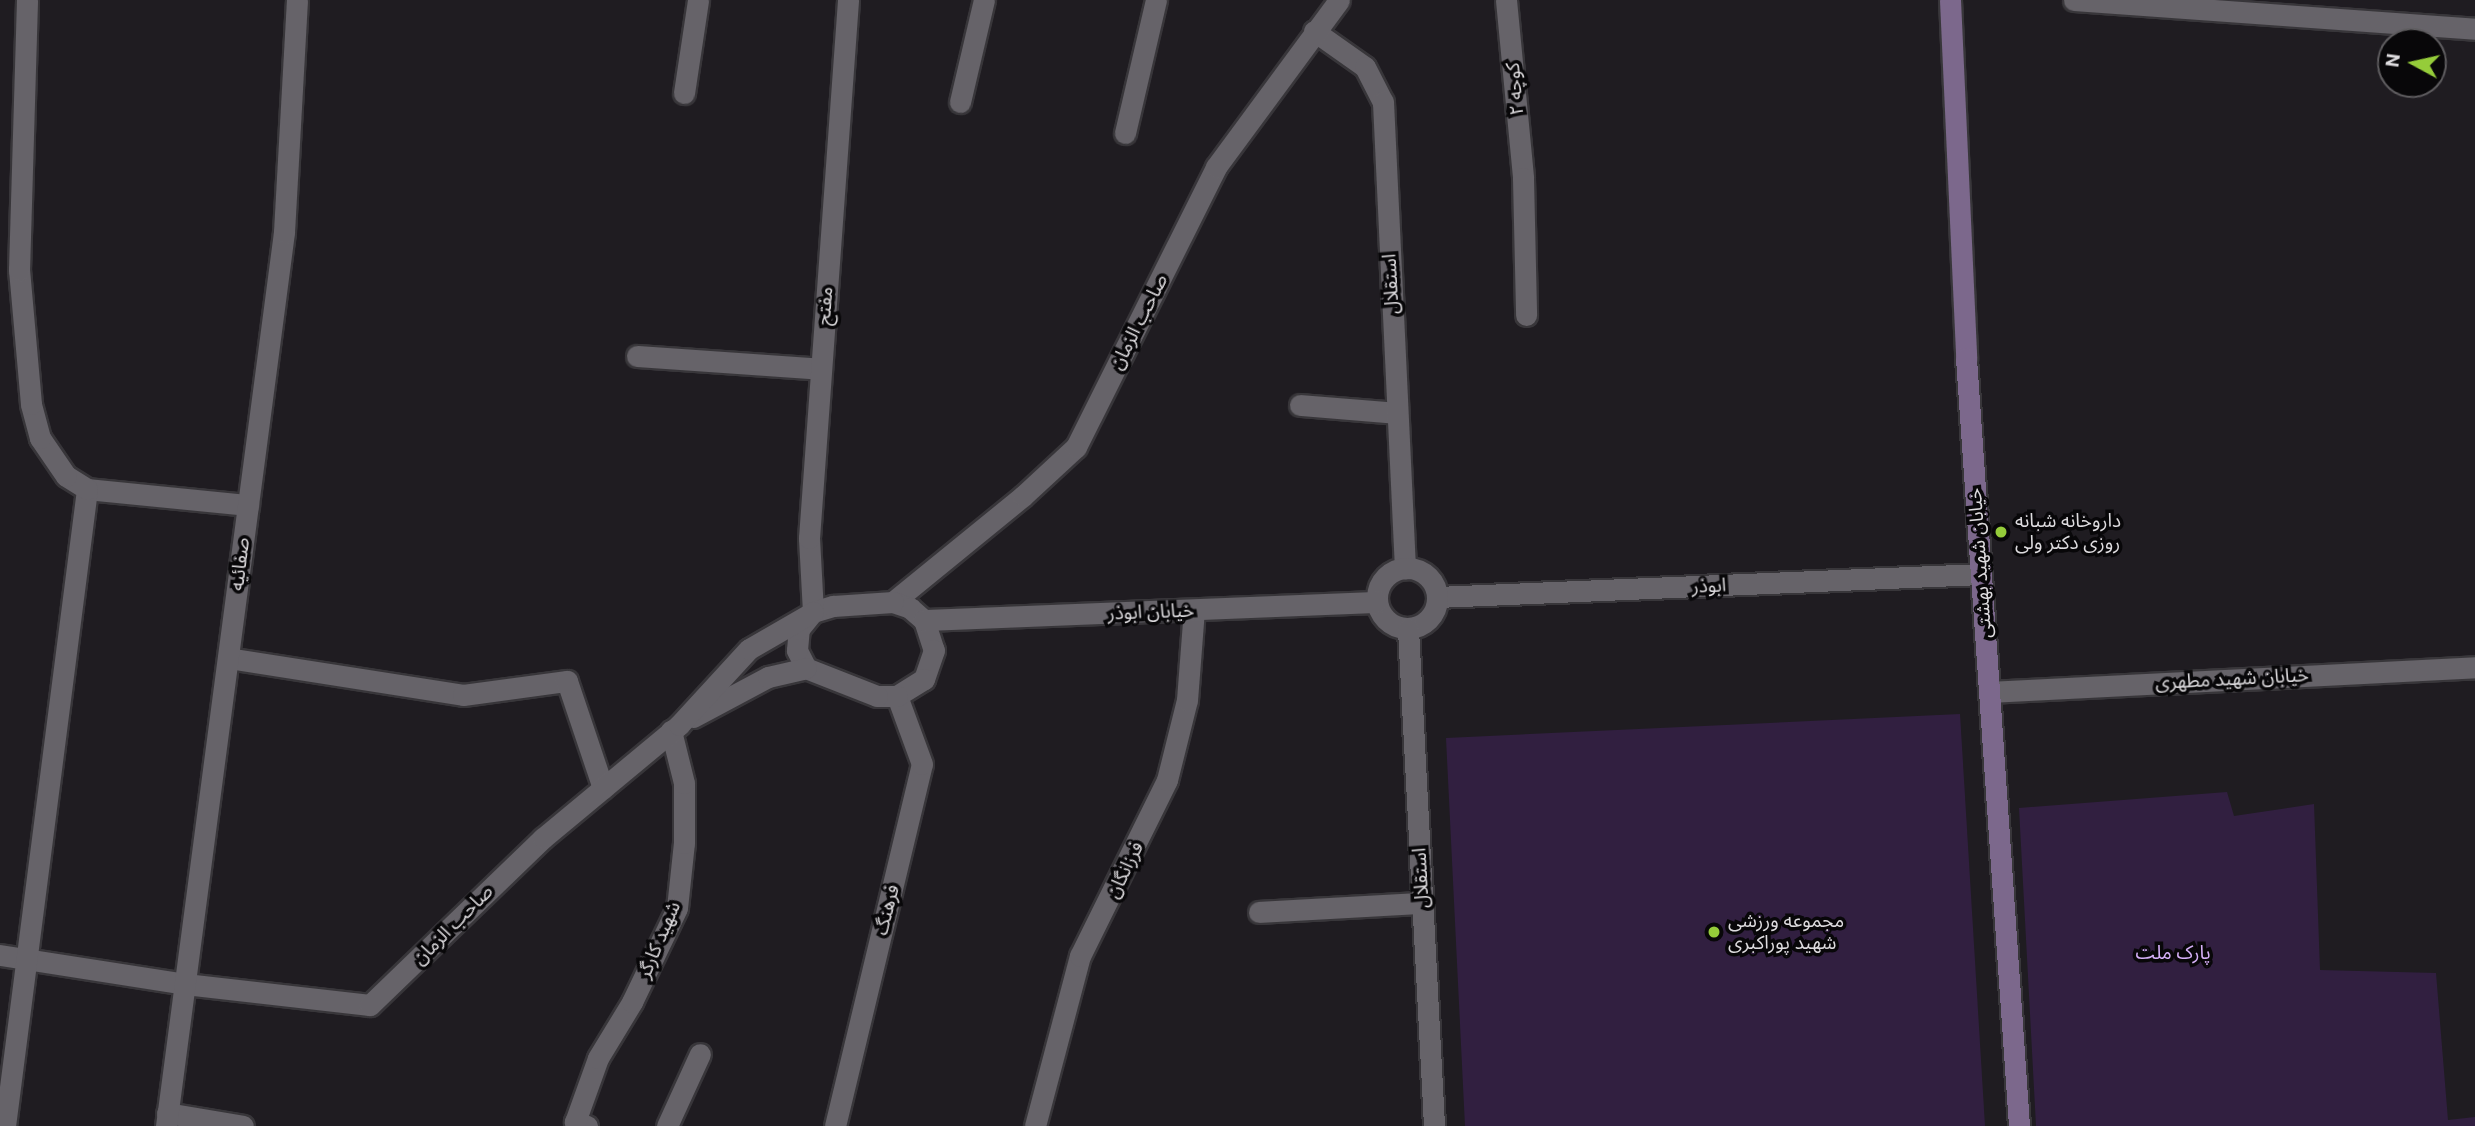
<!DOCTYPE html>
<meta charset="utf-8">
<style>
body{margin:0}
#map{position:relative;width:2475px;height:1126px;overflow:hidden;background:#1f1c21;font-family:Roboto,"Noto Sans Arabic",sans-serif}
div>[style]{position:absolute}
.green>*{inset:0;background:#311f40}
.roads{filter:drop-shadow(2px 0 #38363a) drop-shadow(-2px 0 #38363a) drop-shadow(0 2px #38363a) drop-shadow(0 -2px #38363a)}
.minor>*{height:21px;margin:-10.5px;padding:0 10.5px;transform-origin:10.5px;border-radius:10.5px;background:#666369}
.tertiary>*{height:21px;margin:-10.5px;padding:0 10.5px;transform-origin:10.5px;border-radius:10.5px;background:#666369}
.tertiary>.ring{margin:-10.5px;padding:0;box-sizing:content-box;background:none;border:21px solid #666369;border-radius:50%}
.secondary>*{height:21px;margin:-10.5px;padding:0 10.5px;transform-origin:10.5px;border-radius:10.5px;background:#7c688c}
.dots>*{width:19px;height:19px;translate:-50% -50%;box-sizing:border-box;border:4px solid #080709;border-radius:50%}
span{translate:-50% -50%;white-space:nowrap;text-align:center;line-height:1.15;-webkit-text-stroke:7px #080709;paint-order:stroke}
.street-label{font-size:19px;color:#dedcdf}
.poi-label{font-size:19px;color:#dedcdf}
.left{translate:0 -50%;text-align:left}
.park-label{font-size:19px;color:#d6b0f8}
.north{position:absolute;left:2377px;top:28px;width:70px;height:70px;box-sizing:border-box;background:#080709;border:2px solid #5e5c5f;border-radius:50%;rotate:278deg;font-size:19px;font-weight:700;line-height:28px;text-align:center;color:#dedcdf}
.north::after{content:'';display:block;margin:auto;width:24px;height:32px;background:#95cc3a;clip-path:polygon(50% 0,100% 100%,50% 72%,0 100%)}
</style>
<div id="map">
<div class="green">
<div style="clip-path:polygon(1960px 714px,1985px 1126px,1465px 1126px,1446px 738px)"></div>
<div style="clip-path:polygon(2227px 792px,2234px 816px,2314px 804px,2320px 970px,2436px 973px,2448px 1120px,2475px 1117px,2475px 1126px,2036px 1126px,2019px 808px)"></div>
</div>
<div class="roads">
<div class="minor">
<div style="left:1506px;top:0;width:179px;rotate:84.5deg"></div>
<div style="left:1523px;top:178px;width:137px;rotate:88.7deg"></div>
<div style="left:684px;top:93px;width:94px;rotate:-81.4deg"></div>
<div style="left:960px;top:102px;width:105px;rotate:-76.8deg"></div>
<div style="left:1125px;top:133px;width:137px;rotate:-76.9deg"></div>
<div style="left:637px;top:356px;width:184px;rotate:4deg"></div>
<div style="left:1300px;top:405px;width:97px;rotate:4.7deg"></div>
<div style="left:87px;top:489px;width:162px;rotate:5.7deg"></div>
<div style="left:1437px;top:597px;width:544px;rotate:-2.42deg"></div>
<div style="left:813px;top:612px;width:74px;rotate:-93.1deg"></div>
<div style="left:809px;top:538px;width:539px;rotate:-85.85deg"></div>
<div style="left:228px;top:658px;width:238px;rotate:8.9deg"></div>
<div style="left:463px;top:695px;width:105px;rotate:-7.7deg"></div>
<div style="left:567px;top:681px;width:113px;rotate:71.4deg"></div>
<div style="left:1259px;top:912px;width:163px;rotate:-3.2deg"></div>
<div style="left:0;top:955px;width:187px;rotate:8.9deg"></div>
<div style="left:167px;top:1113px;width:77px;rotate:9.7deg"></div>
<div style="left:587px;top:1126px;width:13px;rotate:-162deg"></div>
<div style="left:575px;top:1122px;width:68px;rotate:-70.2deg"></div>
<div style="left:598px;top:1058px;width:66px;rotate:-58.7deg"></div>
<div style="left:632px;top:1002px;width:104px;rotate:-64.4deg"></div>
<div style="left:677px;top:908px;width:65px;rotate:-83.9deg"></div>
<div style="left:684px;top:843px;width:60px;rotate:-90deg"></div>
<div style="left:684px;top:783px;width:54px;rotate:-104deg"></div>
<div style="left:667px;top:1126px;width:79px;rotate:-65.4deg"></div>
<div style="left:835px;top:1126px;width:372px;rotate:-76.5deg"></div>
<div style="left:922px;top:764px;width:72px;rotate:-110.2deg"></div>
<div style="left:1035px;top:1126px;width:176px;rotate:-75.2deg"></div>
<div style="left:1080px;top:956px;width:196px;rotate:-63.7deg"></div>
<div style="left:1167px;top:780px;width:82px;rotate:-76deg"></div>
<div style="left:1187px;top:700px;width:90px;rotate:-85.6deg"></div>
</div>
<div class="tertiary">
<div style="left:2074px;top:0;width:402px;rotate:4.1deg"></div>
<div style="left:1314px;top:31px;width:62px;rotate:35.2deg"></div>
<div style="left:1365px;top:67px;width:39px;rotate:63deg"></div>
<div style="left:1383px;top:102px;width:467px;rotate:87.3deg"></div>
<div class="ring" style="left:1377px;top:568px;width:39px;height:39px"></div>
<div style="left:893px;top:602px;width:168px;rotate:-39.2deg"></div>
<div style="left:1023px;top:496px;width:72px;rotate:-42.8deg"></div>
<div style="left:1076px;top:447px;width:313px;rotate:-63.4deg"></div>
<div style="left:1216px;top:167px;width:207px;rotate:-53.6deg"></div>
<div style="left:893px;top:602px;width:18px;rotate:19deg"></div>
<div style="left:910px;top:608px;width:18px;rotate:41deg"></div>
<div style="left:924px;top:620px;width:32px;rotate:72deg"></div>
<div style="left:934px;top:650px;width:31px;rotate:109deg"></div>
<div style="left:924px;top:679px;width:32px;rotate:148deg"></div>
<div style="left:897px;top:696px;width:20px;rotate:180deg"></div>
<div style="left:877px;top:696px;width:76px;rotate:-158.5deg"></div>
<div style="left:806px;top:668px;width:20px;rotate:-117deg"></div>
<div style="left:797px;top:650px;width:21px;rotate:-85deg"></div>
<div style="left:799px;top:629px;width:22px;rotate:-51deg"></div>
<div style="left:813px;top:612px;width:21px;rotate:-17deg"></div>
<div style="left:833px;top:606px;width:60px;rotate:-3.8deg"></div>
<div style="left:924px;top:620px;width:453px;rotate:-2.3deg"></div>
<div style="left:1408px;top:629px;width:498px;rotate:87deg"></div>
<div style="left:1989px;top:692px;width:487px;rotate:-2.9deg"></div>
<div style="left:693px;top:717px;width:85px;rotate:-28.1deg"></div>
<div style="left:768px;top:677px;width:39px;rotate:-13deg"></div>
<div style="left:185px;top:984px;width:186px;rotate:6.5deg"></div>
<div style="left:370px;top:1005px;width:240px;rotate:-44deg"></div>
<div style="left:543px;top:838px;width:177px;rotate:-39.7deg"></div>
<div style="left:679px;top:725px;width:103px;rotate:-47.4deg"></div>
<div style="left:749px;top:649px;width:74px;rotate:-30deg"></div>
<div style="left:5px;top:1126px;width:642px;rotate:-82.66deg"></div>
<div style="left:87px;top:489px;width:25px;rotate:-148deg"></div>
<div style="left:66px;top:476px;width:46px;rotate:-124.4deg"></div>
<div style="left:40px;top:438px;width:35px;rotate:-105deg"></div>
<div style="left:31px;top:404px;width:135px;rotate:-95.1deg"></div>
<div style="left:19px;top:270px;width:270px;rotate:-88.3deg"></div>
<div style="left:166px;top:1126px;width:902px;rotate:-82.48deg"></div>
<div style="left:284px;top:232px;width:232px;rotate:-86.8deg"></div>
</div>
<div class="secondary">
<div style="left:1950px;top:0;width:358px;rotate:87.4deg"></div>
<div style="left:1966px;top:358px;width:770px;rotate:86.05deg"></div>
</div>
</div>
<div class="dots">
<div style="left:2001px;top:532px;background:#95cc3a"></div>
<div style="left:1714px;top:932px;background:#95cc3a"></div>
</div>
<div class="street-label">
<span style="left:1515px;top:89px;rotate:-95deg">کوچه ۲</span>
<span style="left:1391px;top:284px;rotate:-93deg">استقلال</span>
<span style="left:825px;top:306px;rotate:-86deg">مفتح</span>
<span style="left:1139px;top:322px;rotate:-63deg">صاحب الزمان</span>
<span style="left:1980px;top:563px;rotate:-94deg">خیابان شهید بهشتی</span>
<span style="left:240px;top:564px;rotate:-83deg">صفائیه</span>
<span style="left:1709px;top:586px;rotate:-2deg">ابوذر</span>
<span style="left:1151px;top:612px;rotate:-2deg">خیابان ابوذر</span>
<span style="left:2232px;top:679px;rotate:-3deg">خیابان شهید مطهری</span>
<span style="left:1125px;top:870px;rotate:-64deg">فرزانگان</span>
<span style="left:1421px;top:878px;rotate:-93deg">استقلال</span>
<span style="left:887px;top:910px;rotate:-76deg">فرهنگ</span>
<span style="left:453px;top:925px;rotate:-45deg">صاحب الزمان</span>
<span style="left:659px;top:940px;rotate:-67deg">شهید کارگر</span>
</div>
<div class="poi-label">
<span class="left" style="left:2015px;top:532px">داروخانه شبانه<br>روزی دکتر ولی</span>
<span class="left" style="left:1728px;top:932px">مجموعه ورزشی<br>شهید پوراکبری</span>
</div>
<div class="park-label">
<span style="left:2173px;top:953px">پارک ملت</span>
</div>
<div class="north">N</div>
</div>
